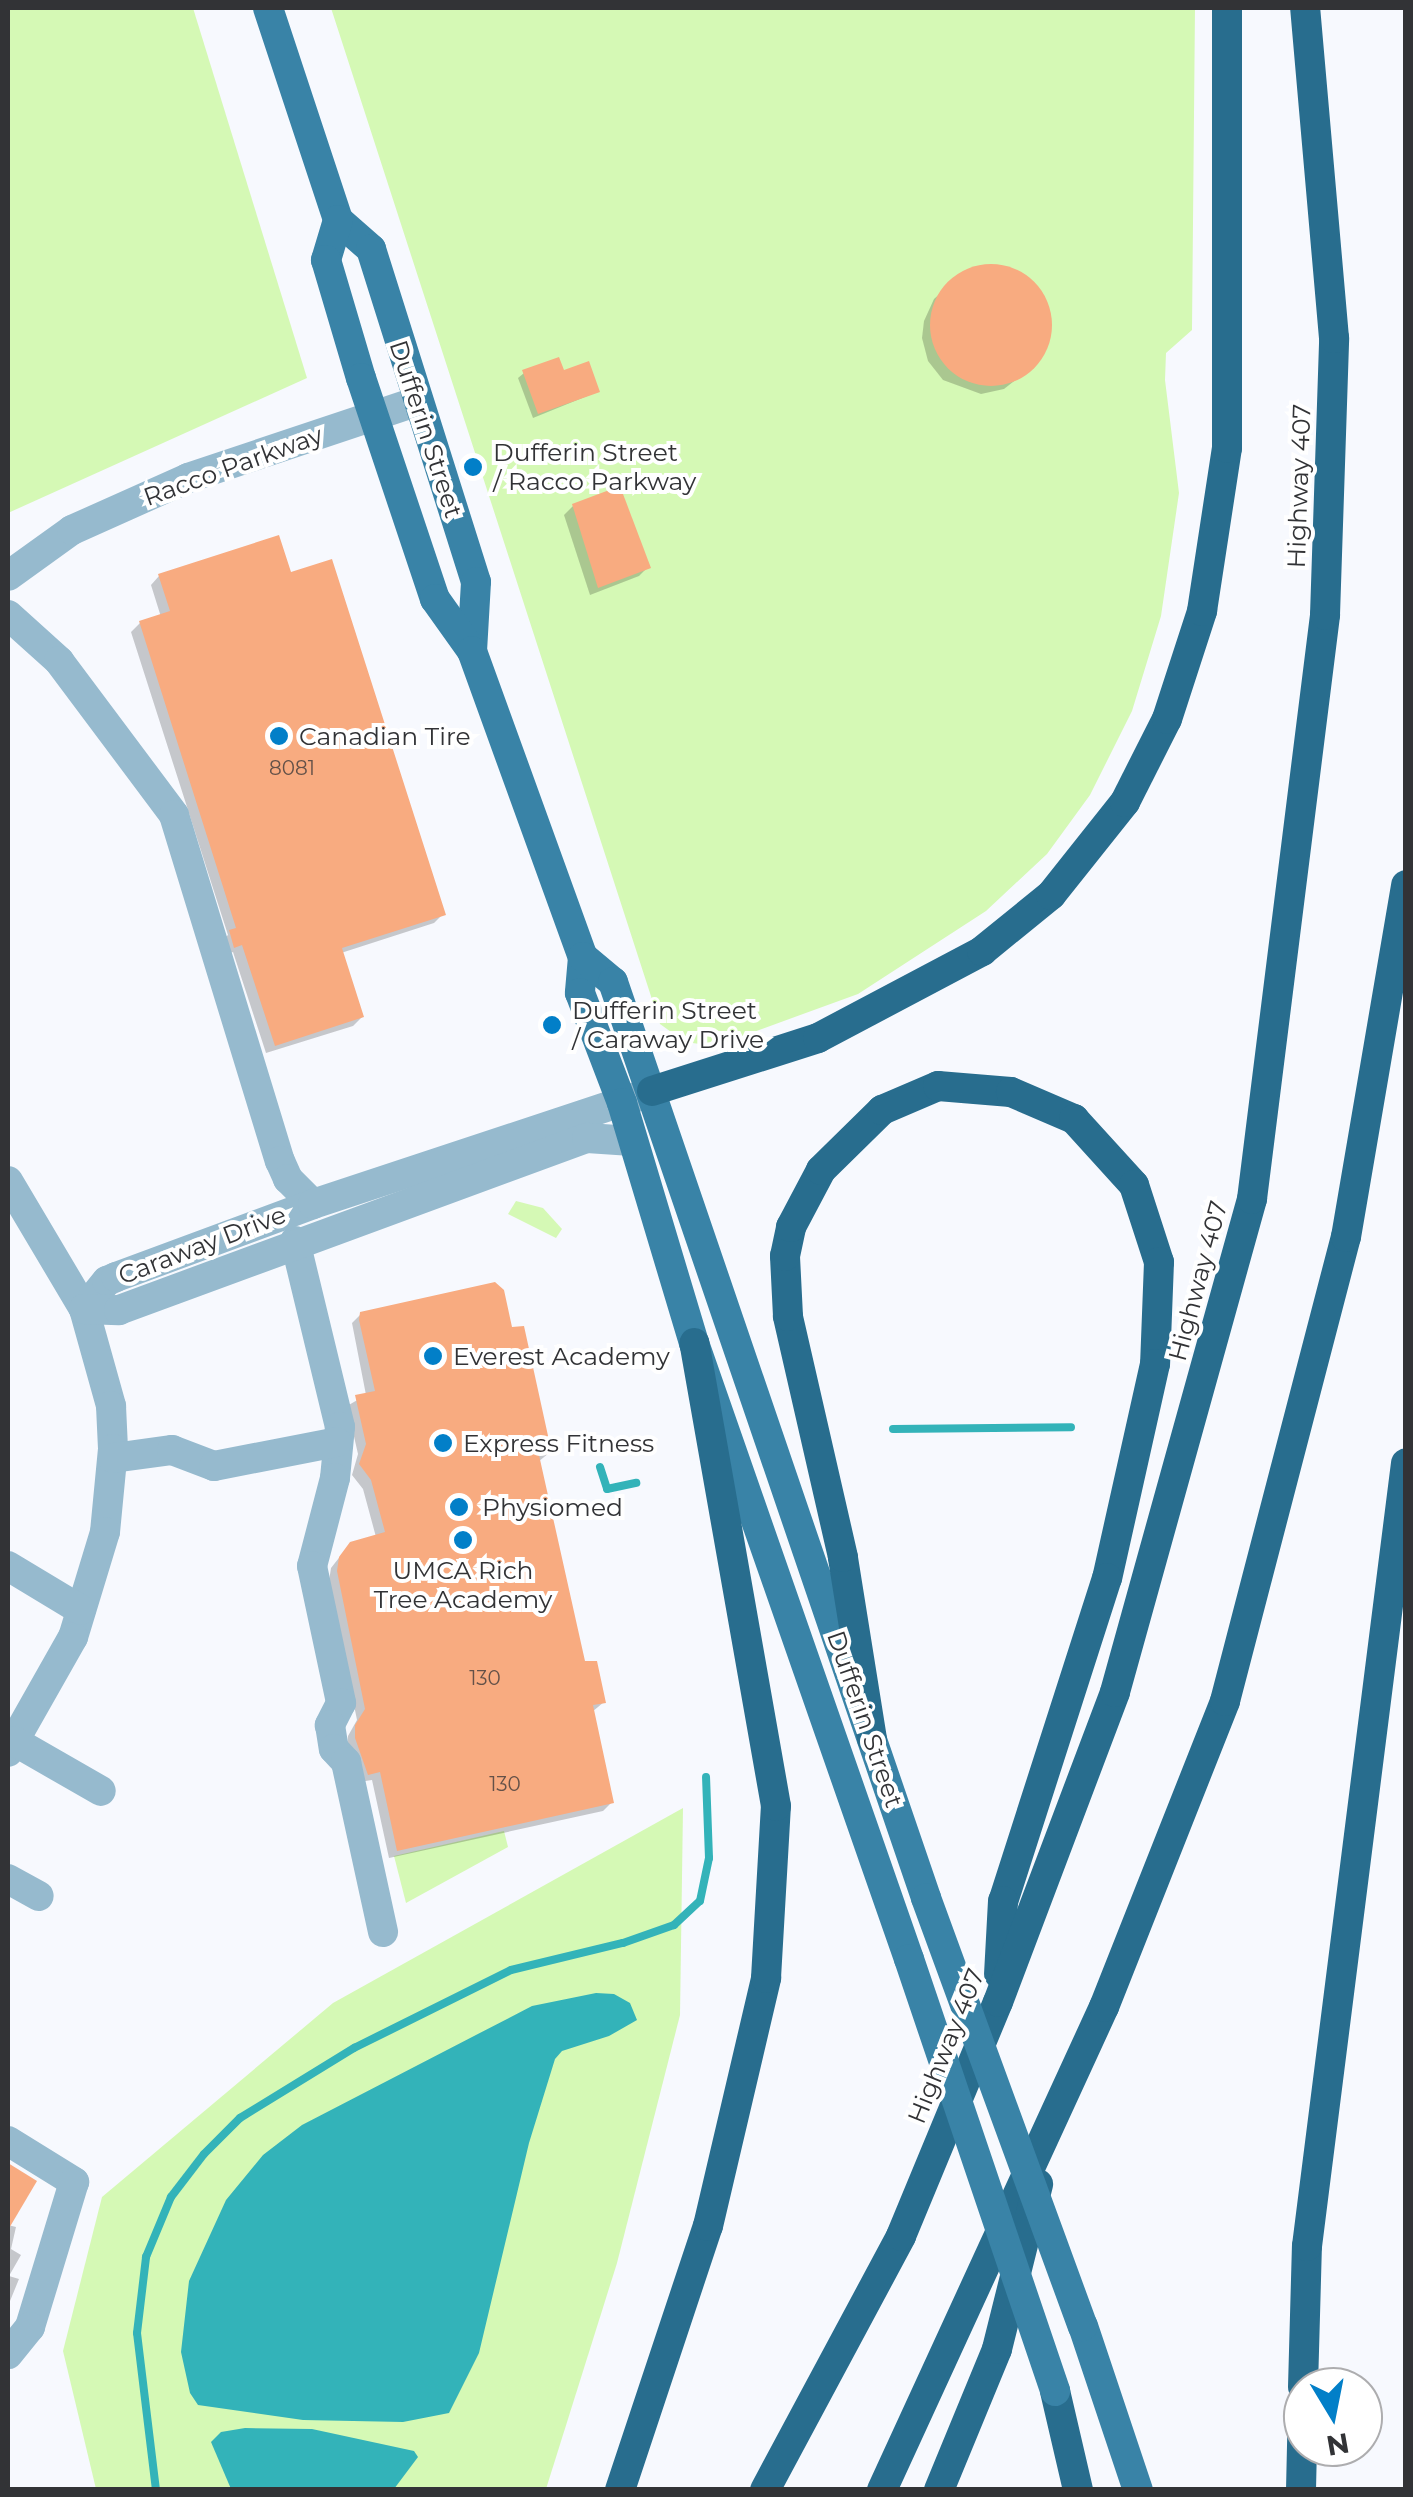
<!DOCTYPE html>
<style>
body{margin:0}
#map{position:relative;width:1413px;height:2497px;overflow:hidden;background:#f7f9fe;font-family:Montserrat,sans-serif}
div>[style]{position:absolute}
.green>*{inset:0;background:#d5f9b5}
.water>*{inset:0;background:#33b3b9}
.shadow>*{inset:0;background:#0003}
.stream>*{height:8px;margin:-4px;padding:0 4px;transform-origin:4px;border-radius:4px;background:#33b3b9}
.building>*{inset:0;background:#f8ab80}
.round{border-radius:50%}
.minor>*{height:30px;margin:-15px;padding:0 15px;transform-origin:15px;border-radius:15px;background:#96bace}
.major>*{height:30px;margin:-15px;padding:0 15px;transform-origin:15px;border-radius:15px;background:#3983a7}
.highway>*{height:30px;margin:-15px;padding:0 15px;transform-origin:15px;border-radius:15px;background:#286d8e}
.major-bridge>*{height:30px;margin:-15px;padding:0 15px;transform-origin:15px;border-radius:15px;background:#3983a7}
.dots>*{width:28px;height:28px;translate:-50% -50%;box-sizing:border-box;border:5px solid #fff;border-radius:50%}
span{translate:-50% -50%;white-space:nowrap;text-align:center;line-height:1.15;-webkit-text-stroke:8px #fff;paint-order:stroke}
.number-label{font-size:20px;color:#645148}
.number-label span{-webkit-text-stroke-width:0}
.street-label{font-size:25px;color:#323336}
.poi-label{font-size:25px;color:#323336}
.left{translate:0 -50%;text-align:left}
.frame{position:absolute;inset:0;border:10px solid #323336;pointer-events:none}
.north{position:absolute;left:1283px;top:2367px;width:100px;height:100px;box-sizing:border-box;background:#fff;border:2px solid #adadaf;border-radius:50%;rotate:170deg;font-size:28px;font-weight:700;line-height:40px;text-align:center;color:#323336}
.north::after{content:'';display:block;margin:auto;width:35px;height:45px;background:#027fc8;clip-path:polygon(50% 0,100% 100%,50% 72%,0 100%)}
</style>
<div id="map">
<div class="green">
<div style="clip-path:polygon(8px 8px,193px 8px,307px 378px,8px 513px)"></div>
<div style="clip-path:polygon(331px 8px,1195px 8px,1192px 330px,1166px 353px,1165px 380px,1179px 493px,1161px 616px,1132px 711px,1090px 795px,1047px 854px,986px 911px,858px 994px,715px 1046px,685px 1042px,660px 1024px)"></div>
<div style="clip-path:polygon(516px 1201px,543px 1208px,562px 1229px,556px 1238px,508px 1214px)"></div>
<div style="clip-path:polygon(683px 1808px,680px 2015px,617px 2263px,546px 2489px,96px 2489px,63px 2351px,102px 2197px,333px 2003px)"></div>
<div style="clip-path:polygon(504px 1831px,508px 1847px,406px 1903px,394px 1856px)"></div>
</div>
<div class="water">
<div style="clip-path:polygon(596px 1993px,614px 1994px,630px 2003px,637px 2020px,609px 2036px,562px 2051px,555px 2059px,529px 2143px,479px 2353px,449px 2413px,403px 2422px,303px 2420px,198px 2405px,190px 2393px,181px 2352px,189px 2281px,226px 2200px,263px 2155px,302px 2125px,532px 2006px)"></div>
<div style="clip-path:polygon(245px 2428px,312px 2429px,414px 2451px,418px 2457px,394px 2489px,231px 2489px,211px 2442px,221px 2432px)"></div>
</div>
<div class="shadow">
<div style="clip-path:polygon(985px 266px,1008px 268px,1028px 279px,1046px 302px,1050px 324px,1046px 347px,1033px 366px,1004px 389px,981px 394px,943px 380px,928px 361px,922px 338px,924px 321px,934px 299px,963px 273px)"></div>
<div style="clip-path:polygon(524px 373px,562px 374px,597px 392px,533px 418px,518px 378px)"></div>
<div style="clip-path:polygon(573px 506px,648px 567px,639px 576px,590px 595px,564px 515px)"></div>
<div style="clip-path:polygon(159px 576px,290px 576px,443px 914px,434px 923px,341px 953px,362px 1017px,353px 1026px,266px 1053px,233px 952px,226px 955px,221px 941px,228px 935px,131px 632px,140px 623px,161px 617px,151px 585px)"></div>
<div style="clip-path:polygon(361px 1314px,549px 1453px,538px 1462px,583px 1663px,604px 1702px,592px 1712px,612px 1802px,603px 1811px,389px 1858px,372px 1780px,359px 1782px,347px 1748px,348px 1736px,357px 1720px,329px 1581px,331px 1568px,342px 1554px,376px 1537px,363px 1489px,352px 1475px,358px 1454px,347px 1406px,366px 1395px,352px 1323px)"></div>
<div style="clip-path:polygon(8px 2164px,33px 2182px,8px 2225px,16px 2227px,11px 2249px,21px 2255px,9px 2276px,19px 2279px,8px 2306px)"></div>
</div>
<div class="stream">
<div style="left:893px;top:1429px;width:178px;rotate:-0.6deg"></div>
<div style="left:600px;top:1467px;width:23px;rotate:72deg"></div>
<div style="left:607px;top:1489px;width:30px;rotate:-12deg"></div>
<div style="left:156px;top:2490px;width:158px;rotate:-96.9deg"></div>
<div style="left:137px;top:2333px;width:77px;rotate:-83.2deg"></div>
<div style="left:146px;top:2257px;width:65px;rotate:-67.4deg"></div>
<div style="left:171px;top:2197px;width:54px;rotate:-52.5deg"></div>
<div style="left:204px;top:2154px;width:51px;rotate:-45deg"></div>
<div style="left:240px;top:2118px;width:134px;rotate:-31.6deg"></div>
<div style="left:354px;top:2048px;width:175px;rotate:-26.4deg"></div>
<div style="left:511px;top:1970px;width:115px;rotate:-13.6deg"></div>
<div style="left:623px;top:1943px;width:54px;rotate:-19.4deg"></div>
<div style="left:674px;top:1925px;width:35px;rotate:-43deg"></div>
<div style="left:700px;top:1901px;width:44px;rotate:-78.2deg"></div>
<div style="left:709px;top:1858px;width:81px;rotate:-92.1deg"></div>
</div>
<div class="building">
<div class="round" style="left:930px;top:264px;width:122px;height:122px"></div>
<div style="clip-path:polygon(559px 357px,564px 370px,589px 361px,600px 392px,538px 414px,522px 370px)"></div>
<div style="clip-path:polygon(620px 486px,651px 568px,598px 588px,572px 504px)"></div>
<div style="clip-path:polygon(279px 535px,291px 572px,332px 559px,446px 915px,342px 948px,364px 1017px,275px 1046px,242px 945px,234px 948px,229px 930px,236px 928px,139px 621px,170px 611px,158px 574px)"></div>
<div style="clip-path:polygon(495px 1282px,504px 1290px,512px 1327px,524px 1326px,552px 1454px,539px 1455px,585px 1661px,597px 1661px,606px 1703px,593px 1705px,614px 1803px,397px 1851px,380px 1772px,368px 1775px,355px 1738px,355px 1725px,365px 1709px,337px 1571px,339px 1557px,350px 1542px,385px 1532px,371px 1480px,359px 1464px,366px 1444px,355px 1395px,375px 1391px,359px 1320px,360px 1312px)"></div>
<div style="clip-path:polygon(8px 2163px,37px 2181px,8px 2230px)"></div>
</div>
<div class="minor">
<div style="left:8px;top:576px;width:79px;rotate:-35.7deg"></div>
<div style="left:72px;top:530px;width:127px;rotate:-24.1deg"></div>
<div style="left:188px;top:478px;width:239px;rotate:-18.5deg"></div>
<div style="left:8px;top:615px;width:69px;rotate:42deg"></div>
<div style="left:59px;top:661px;width:192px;rotate:53.2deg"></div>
<div style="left:174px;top:815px;width:362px;rotate:73deg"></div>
<div style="left:280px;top:1161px;width:20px;rotate:66deg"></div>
<div style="left:288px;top:1179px;width:35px;rotate:45deg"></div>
<div style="left:8px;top:1181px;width:149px;rotate:59.3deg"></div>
<div style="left:84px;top:1309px;width:101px;rotate:74.4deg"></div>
<div style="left:111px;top:1406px;width:43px;rotate:87.3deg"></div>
<div style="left:113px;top:1449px;width:83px;rotate:95.5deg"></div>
<div style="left:105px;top:1532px;width:110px;rotate:106.9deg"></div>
<div style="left:73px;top:1637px;width:132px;rotate:119.5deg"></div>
<div style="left:295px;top:1241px;width:191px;rotate:76.4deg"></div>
<div style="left:340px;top:1427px;width:51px;rotate:95.6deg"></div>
<div style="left:335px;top:1478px;width:91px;rotate:104.6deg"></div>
<div style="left:312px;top:1566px;width:140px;rotate:78deg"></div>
<div style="left:341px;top:1703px;width:25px;rotate:117deg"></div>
<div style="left:330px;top:1725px;width:24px;rotate:81deg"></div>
<div style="left:334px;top:1749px;width:18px;rotate:47deg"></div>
<div style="left:346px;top:1762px;width:174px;rotate:77.7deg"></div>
<div style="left:84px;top:1309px;width:36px;rotate:-51deg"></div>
<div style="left:107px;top:1281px;width:10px;rotate:-24deg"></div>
<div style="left:116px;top:1277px;width:210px;rotate:-20.3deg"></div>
<div style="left:313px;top:1204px;width:350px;rotate:-18.3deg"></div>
<div style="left:84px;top:1309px;width:35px;rotate:2deg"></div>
<div style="left:119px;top:1310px;width:499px;rotate:-20.2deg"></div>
<div style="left:587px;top:1138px;width:45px;rotate:3.8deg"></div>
<div style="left:113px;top:1458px;width:60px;rotate:-7.7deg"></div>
<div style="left:172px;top:1450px;width:45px;rotate:20.9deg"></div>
<div style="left:214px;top:1466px;width:125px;rotate:-11deg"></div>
<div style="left:8px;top:1566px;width:85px;rotate:31.1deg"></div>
<div style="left:14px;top:1741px;width:100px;rotate:29.9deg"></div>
<div style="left:8px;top:1879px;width:35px;rotate:29deg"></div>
<div style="left:8px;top:2141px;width:78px;rotate:31.8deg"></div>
<div style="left:74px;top:2182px;width:152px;rotate:106.9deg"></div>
<div style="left:30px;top:2327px;width:35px;rotate:129deg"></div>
</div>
<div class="major">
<div style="left:268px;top:8px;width:223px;rotate:71.7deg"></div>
<div style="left:338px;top:220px;width:44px;rotate:41.3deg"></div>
<div style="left:371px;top:249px;width:349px;rotate:72.5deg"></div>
<div style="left:476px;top:582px;width:69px;rotate:93.3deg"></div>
<div style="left:338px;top:220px;width:42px;rotate:106.7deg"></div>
<div style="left:326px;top:260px;width:123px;rotate:73.5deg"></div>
<div style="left:361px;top:378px;width:233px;rotate:71.5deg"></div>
<div style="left:435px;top:599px;width:64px;rotate:54.6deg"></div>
<div style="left:472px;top:651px;width:326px;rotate:70.1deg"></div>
<div style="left:583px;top:957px;width:36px;rotate:95deg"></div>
<div style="left:580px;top:993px;width:118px;rotate:69.1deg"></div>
<div style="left:622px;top:1103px;width:251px;rotate:73.3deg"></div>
<div style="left:694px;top:1343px;width:652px;rotate:70.76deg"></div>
<div style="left:583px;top:957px;width:39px;rotate:40deg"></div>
<div style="left:613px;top:982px;width:968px;rotate:71.13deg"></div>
<div style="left:1083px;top:2326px;width:173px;rotate:71.5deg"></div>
</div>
<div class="highway">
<div style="left:652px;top:1091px;width:174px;rotate:-17.7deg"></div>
<div style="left:818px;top:1038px;width:186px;rotate:-27.9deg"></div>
<div style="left:982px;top:951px;width:89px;rotate:-39.1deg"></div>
<div style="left:1051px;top:895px;width:119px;rotate:-51.5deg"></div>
<div style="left:1125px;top:802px;width:93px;rotate:-63.2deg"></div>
<div style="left:1167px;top:719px;width:114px;rotate:-72deg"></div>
<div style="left:1202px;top:611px;width:165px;rotate:-81.3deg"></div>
<div style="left:1227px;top:448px;width:440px;rotate:-90deg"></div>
<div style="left:872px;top:1739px;width:184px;rotate:-99.1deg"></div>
<div style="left:843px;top:1557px;width:247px;rotate:-102.9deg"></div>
<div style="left:788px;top:1316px;width:60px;rotate:-92.9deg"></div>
<div style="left:785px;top:1256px;width:30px;rotate:-78deg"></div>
<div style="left:791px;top:1227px;width:64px;rotate:-62.2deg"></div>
<div style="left:821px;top:1170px;width:86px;rotate:-44.5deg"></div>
<div style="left:882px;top:1110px;width:61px;rotate:-23.2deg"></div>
<div style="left:938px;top:1086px;width:73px;rotate:4.7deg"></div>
<div style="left:1011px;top:1092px;width:69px;rotate:23.2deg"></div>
<div style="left:1074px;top:1119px;width:89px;rotate:47.7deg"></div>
<div style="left:1134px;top:1185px;width:81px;rotate:72deg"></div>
<div style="left:1159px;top:1262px;width:102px;rotate:92.2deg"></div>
<div style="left:1155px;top:1364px;width:219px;rotate:102.6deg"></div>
<div style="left:1107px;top:1578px;width:339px;rotate:107.8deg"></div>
<div style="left:1003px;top:1901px;width:73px;rotate:93.1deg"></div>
<div style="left:1303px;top:2387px;width:141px;rotate:-88.4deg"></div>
<div style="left:1307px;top:2246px;width:789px;rotate:-82.79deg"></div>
<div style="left:1055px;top:2391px;width:102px;rotate:76.9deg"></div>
<div style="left:620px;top:2490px;width:278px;rotate:-71.6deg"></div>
<div style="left:708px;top:2226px;width:255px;rotate:-76.8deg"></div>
<div style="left:766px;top:1978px;width:172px;rotate:-86.7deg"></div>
<div style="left:776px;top:1806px;width:470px;rotate:-100deg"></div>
<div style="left:765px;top:2490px;width:288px;rotate:-61.8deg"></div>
<div style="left:901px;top:2236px;width:253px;rotate:-67.5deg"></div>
<div style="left:998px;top:2002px;width:331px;rotate:-69.3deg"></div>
<div style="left:1115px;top:1692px;width:512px;rotate:-74.47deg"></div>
<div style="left:1252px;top:1199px;width:589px;rotate:-82.87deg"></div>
<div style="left:1325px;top:615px;width:277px;rotate:-88.1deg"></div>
<div style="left:1334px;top:338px;width:331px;rotate:-95deg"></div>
<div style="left:882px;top:2490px;width:532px;rotate:-65.32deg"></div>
<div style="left:1104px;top:2007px;width:329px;rotate:-68.4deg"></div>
<div style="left:1225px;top:1701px;width:480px;rotate:-75.4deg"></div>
<div style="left:1346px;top:1237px;width:357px;rotate:-80.3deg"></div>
<div style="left:939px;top:2490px;width:152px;rotate:-67.6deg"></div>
<div style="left:997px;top:2349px;width:170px;rotate:-76deg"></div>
<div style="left:1301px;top:2490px;width:90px;rotate:-88.7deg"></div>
</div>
<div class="major-bridge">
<div style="left:926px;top:1898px;width:456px;rotate:69.9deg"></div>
<div style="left:909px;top:1959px;width:456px;rotate:71.3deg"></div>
</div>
<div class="dots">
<div style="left:473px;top:467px;background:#027fc8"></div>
<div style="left:279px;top:736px;background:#027fc8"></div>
<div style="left:552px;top:1025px;background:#027fc8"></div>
<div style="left:433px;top:1356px;background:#027fc8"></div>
<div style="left:443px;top:1443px;background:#027fc8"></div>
<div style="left:459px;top:1507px;background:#027fc8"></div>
<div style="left:463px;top:1540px;background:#027fc8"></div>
</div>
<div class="number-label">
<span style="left:292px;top:768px">8081</span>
<span style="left:485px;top:1678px">130</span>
<span style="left:505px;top:1784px">130</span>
</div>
<div class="street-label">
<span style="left:426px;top:429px;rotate:72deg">Dufferin Street</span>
<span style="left:233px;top:466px;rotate:-20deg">Racco Parkway</span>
<span style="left:1299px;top:486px;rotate:-88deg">Highway 407</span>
<span style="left:202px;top:1245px;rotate:-21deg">Caraway Drive</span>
<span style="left:1198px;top:1281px;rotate:-75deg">Highway 407</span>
<span style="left:865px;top:1719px;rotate:71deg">Dufferin Street</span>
<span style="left:946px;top:2046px;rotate:-68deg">Highway 407</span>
</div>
<div class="poi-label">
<span class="left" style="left:493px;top:467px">Dufferin Street<br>/ Racco Parkway</span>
<span class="left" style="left:299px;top:736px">Canadian Tire</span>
<span class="left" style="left:572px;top:1025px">Dufferin Street<br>/ Caraway Drive</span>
<span class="left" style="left:453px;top:1356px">Everest Academy</span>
<span class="left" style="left:463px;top:1443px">Express Fitness</span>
<span class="left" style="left:482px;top:1507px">Physiomed</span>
<span style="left:463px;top:1585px">UMCA Rich<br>Tree Academy</span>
</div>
<div class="frame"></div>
<div class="north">N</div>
</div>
